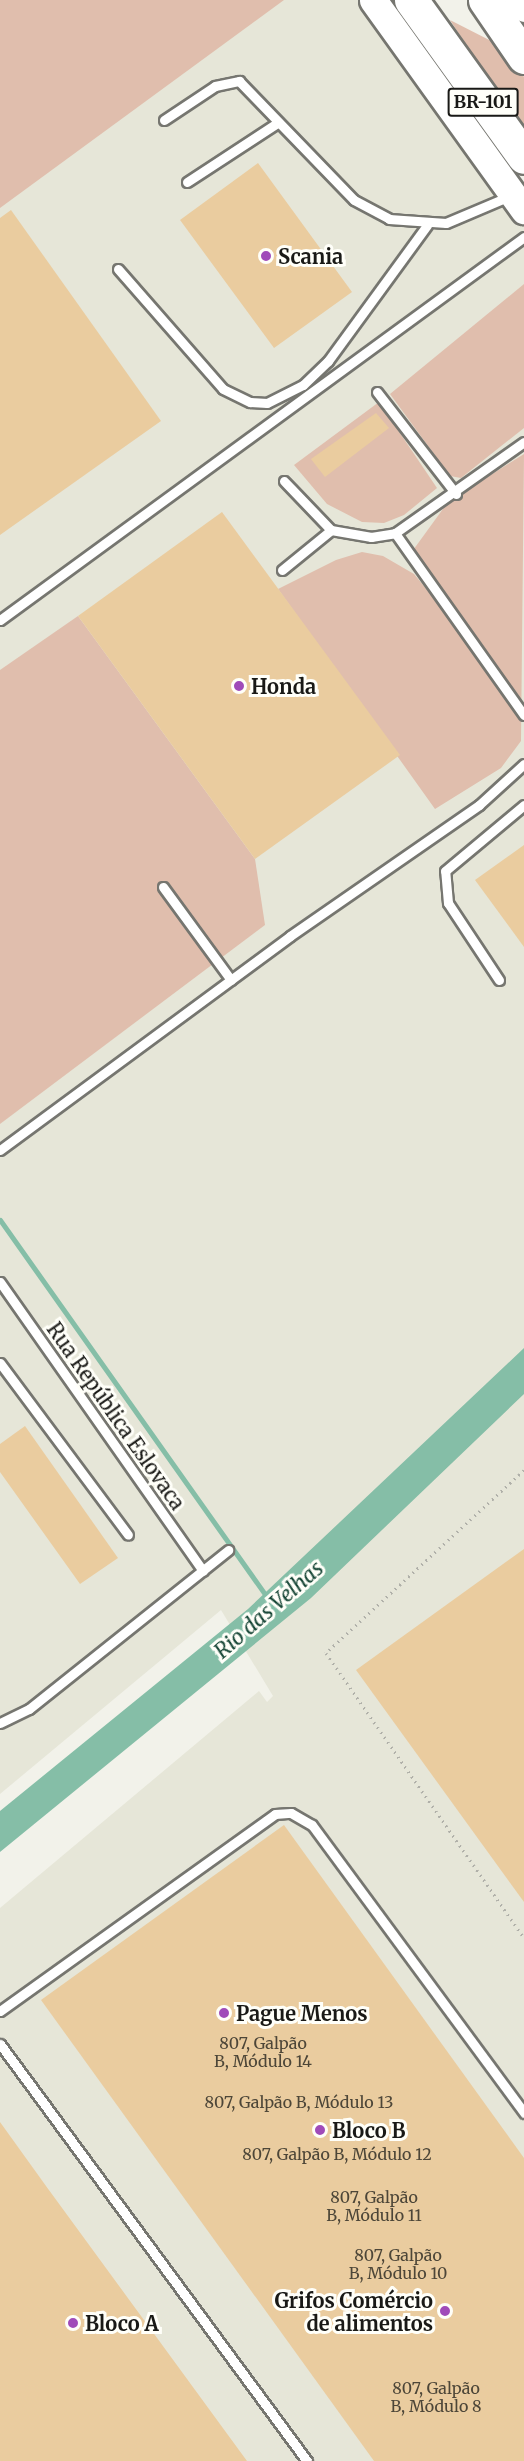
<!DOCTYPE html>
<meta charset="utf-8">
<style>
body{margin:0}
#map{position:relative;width:524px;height:2461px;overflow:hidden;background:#f2f2ea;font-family:Merriweather,serif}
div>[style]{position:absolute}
.built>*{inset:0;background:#e6e6d8}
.green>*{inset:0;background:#e0bead}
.water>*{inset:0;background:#85bea7}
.stream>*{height:5px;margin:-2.5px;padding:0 2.5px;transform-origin:2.5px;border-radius:2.5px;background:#85bea7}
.building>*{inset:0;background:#eacc9f}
.path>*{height:3px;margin-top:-1.5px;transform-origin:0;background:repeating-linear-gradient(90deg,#b0b0a9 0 1.5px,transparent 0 6px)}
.roads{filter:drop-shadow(2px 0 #767670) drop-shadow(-2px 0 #767670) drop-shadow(0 2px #767670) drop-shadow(0 -2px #767670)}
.lane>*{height:9px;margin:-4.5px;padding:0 4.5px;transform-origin:4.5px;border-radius:4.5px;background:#fff}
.secondary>*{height:27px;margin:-13.5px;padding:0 13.5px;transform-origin:13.5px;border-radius:13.5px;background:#fff}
.highway>*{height:33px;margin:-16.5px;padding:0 16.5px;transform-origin:16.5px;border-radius:16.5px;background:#fff}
.dots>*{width:16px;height:16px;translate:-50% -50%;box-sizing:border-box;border:3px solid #fffff9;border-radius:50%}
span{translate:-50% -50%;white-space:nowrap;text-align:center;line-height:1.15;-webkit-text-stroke:6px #fffff9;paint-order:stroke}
.number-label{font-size:16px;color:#4d4638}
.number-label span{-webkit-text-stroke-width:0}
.shield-label span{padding:2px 4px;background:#fffff9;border:2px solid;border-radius:4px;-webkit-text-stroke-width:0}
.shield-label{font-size:18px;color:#191916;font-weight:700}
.poi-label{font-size:20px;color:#191916;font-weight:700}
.left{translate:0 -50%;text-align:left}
.right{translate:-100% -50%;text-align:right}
.street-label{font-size:20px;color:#191916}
.water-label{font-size:21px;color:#154535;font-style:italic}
</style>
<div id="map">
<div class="built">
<div style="clip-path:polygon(0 0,361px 0,524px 218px,524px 2461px,0 2461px,0 1908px,259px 1691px,267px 1702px,273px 1696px,221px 1610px,0 1794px)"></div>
</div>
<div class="green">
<div style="clip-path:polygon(0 0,284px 0,0 208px)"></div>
<div style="clip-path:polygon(450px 20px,501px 46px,524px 77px,524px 135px)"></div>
<div style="clip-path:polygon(524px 284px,524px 428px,461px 478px,450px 476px,390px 394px)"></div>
<div style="clip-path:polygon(379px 402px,437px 488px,404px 515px,384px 523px,362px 522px,327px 504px,294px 465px)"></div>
<div style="clip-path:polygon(524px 454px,521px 741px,501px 768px,435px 809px,278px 589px,336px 560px,362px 552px,383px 556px,414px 574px,511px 692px,411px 553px,448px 502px)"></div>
<div style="clip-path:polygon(78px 616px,255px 859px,265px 925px,0 1124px,0 670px)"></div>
</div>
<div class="water">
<div style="clip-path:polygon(524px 1348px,524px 1394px,311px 1598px,0 1852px,0 1811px,248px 1609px)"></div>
</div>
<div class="stream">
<div style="left:0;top:1220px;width:463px;rotate:54.7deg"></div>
</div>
<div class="building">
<div style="clip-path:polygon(258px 163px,352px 292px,274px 348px,180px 220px)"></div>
<div style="clip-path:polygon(11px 210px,161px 421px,0 535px,0 218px)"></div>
<div style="clip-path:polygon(376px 413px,389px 428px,325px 477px,311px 459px)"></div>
<div style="clip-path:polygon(222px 512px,400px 755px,255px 859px,78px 616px)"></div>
<div style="clip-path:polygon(524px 845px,524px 947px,475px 880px)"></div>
<div style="clip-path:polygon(25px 1426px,118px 1558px,80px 1584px,0 1472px,0 1444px)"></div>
<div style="clip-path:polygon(524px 1549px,524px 1902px,356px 1670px)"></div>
<div style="clip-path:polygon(284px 1825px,524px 2158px,524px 2461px,374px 2461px,41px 2000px)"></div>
<div style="clip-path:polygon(0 2122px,46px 2186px,247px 2461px,0 2461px)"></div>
</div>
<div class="path">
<div style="left:524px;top:1470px;width:270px;rotate:137.3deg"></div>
<div style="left:326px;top:1653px;width:347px;rotate:55.2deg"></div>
</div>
<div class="roads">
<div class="lane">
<div style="left:164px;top:120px;width:61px;rotate:-33.7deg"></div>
<div style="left:215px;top:86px;width:25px;rotate:-12deg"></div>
<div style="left:239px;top:81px;width:165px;rotate:46deg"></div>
<div style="left:354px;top:200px;width:40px;rotate:28deg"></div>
<div style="left:389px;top:219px;width:57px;rotate:4deg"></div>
<div style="left:446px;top:223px;width:69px;rotate:-22.9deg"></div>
<div style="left:187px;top:182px;width:108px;rotate:-33.2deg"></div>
<div style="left:118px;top:269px;width:159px;rotate:48.8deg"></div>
<div style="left:223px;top:389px;width:30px;rotate:26deg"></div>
<div style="left:250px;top:402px;width:17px;rotate:3deg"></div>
<div style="left:267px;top:403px;width:40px;rotate:-26.6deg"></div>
<div style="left:303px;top:385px;width:35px;rotate:-44deg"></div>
<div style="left:328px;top:361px;width:168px;rotate:-53.9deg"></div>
<div style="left:377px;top:392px;width:129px;rotate:52.2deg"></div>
<div style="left:524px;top:442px;width:158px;rotate:144.8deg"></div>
<div style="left:395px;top:533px;width:223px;rotate:54.7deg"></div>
<div style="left:284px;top:481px;width:68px;rotate:46.2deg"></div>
<div style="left:282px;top:570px;width:63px;rotate:-39.2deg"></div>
<div style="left:331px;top:530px;width:41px;rotate:9.9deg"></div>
<div style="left:371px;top:537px;width:24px;rotate:-9deg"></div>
<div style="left:0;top:620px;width:649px;rotate:-36.16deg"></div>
<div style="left:163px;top:887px;width:115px;rotate:53.8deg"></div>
<div style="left:499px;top:980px;width:92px;rotate:-123.5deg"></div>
<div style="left:448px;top:903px;width:32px;rotate:-95deg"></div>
<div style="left:445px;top:871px;width:103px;rotate:-39.9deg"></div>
<div style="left:0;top:1150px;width:360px;rotate:-36.4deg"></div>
<div style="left:290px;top:936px;width:230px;rotate:-34.7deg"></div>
<div style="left:479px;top:805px;width:61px;rotate:-42.3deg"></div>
<div style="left:0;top:1282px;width:353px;rotate:54.9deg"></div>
<div style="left:0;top:1363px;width:214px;rotate:53.3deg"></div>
<div style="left:0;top:1723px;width:32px;rotate:-26deg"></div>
<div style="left:29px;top:1709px;width:255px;rotate:-38.6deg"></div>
<div style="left:0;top:2011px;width:338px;rotate:-35.6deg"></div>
<div style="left:275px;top:1814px;width:16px;rotate:-4deg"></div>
<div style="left:291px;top:1813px;width:24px;rotate:30deg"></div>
<div style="left:312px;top:1825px;width:358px;rotate:53.6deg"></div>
<div style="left:0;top:2044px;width:518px;rotate:53.64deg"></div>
</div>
<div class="secondary">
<div style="left:373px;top:0;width:259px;rotate:54.3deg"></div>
<div style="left:518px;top:0;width:10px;rotate:53deg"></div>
</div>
<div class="highway">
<div style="left:411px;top:0;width:193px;rotate:54.3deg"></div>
<div style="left:485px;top:0;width:69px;rotate:55.6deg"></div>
</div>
</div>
<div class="dots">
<div style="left:266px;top:256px;background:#a04bb9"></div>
<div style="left:239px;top:686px;background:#a04bb9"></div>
<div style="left:224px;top:2013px;background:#a04bb9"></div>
<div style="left:320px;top:2130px;background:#a04bb9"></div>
<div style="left:445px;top:2311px;background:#a04bb9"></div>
<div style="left:73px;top:2323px;background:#a04bb9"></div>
</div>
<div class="number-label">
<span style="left:263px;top:2052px">807, Galpão<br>B, Módulo 14</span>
<span style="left:299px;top:2102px">807, Galpão B, Módulo 13</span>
<span style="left:337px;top:2154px">807, Galpão B, Módulo 12</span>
<span style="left:374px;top:2206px">807, Galpão<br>B, Módulo 11</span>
<span style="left:398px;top:2264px">807, Galpão<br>B, Módulo 10</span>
<span style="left:436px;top:2397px">807, Galpão<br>B, Módulo 8</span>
</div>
<div class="shield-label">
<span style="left:483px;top:102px">BR-101</span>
</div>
<div class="poi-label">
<span class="left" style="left:278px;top:256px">Scania</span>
<span class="left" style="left:251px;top:686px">Honda</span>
<span class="left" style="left:236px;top:2013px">Pague Menos</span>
<span class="left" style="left:332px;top:2130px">Bloco B</span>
<span class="right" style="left:433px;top:2312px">Grifos Comércio<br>de alimentos</span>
<span class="left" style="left:85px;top:2323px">Bloco A</span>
</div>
<div class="street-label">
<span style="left:116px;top:1416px;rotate:55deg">Rua República Eslovaca</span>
</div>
<div class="water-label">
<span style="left:269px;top:1610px;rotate:-41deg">Rio das Velhas</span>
</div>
</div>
